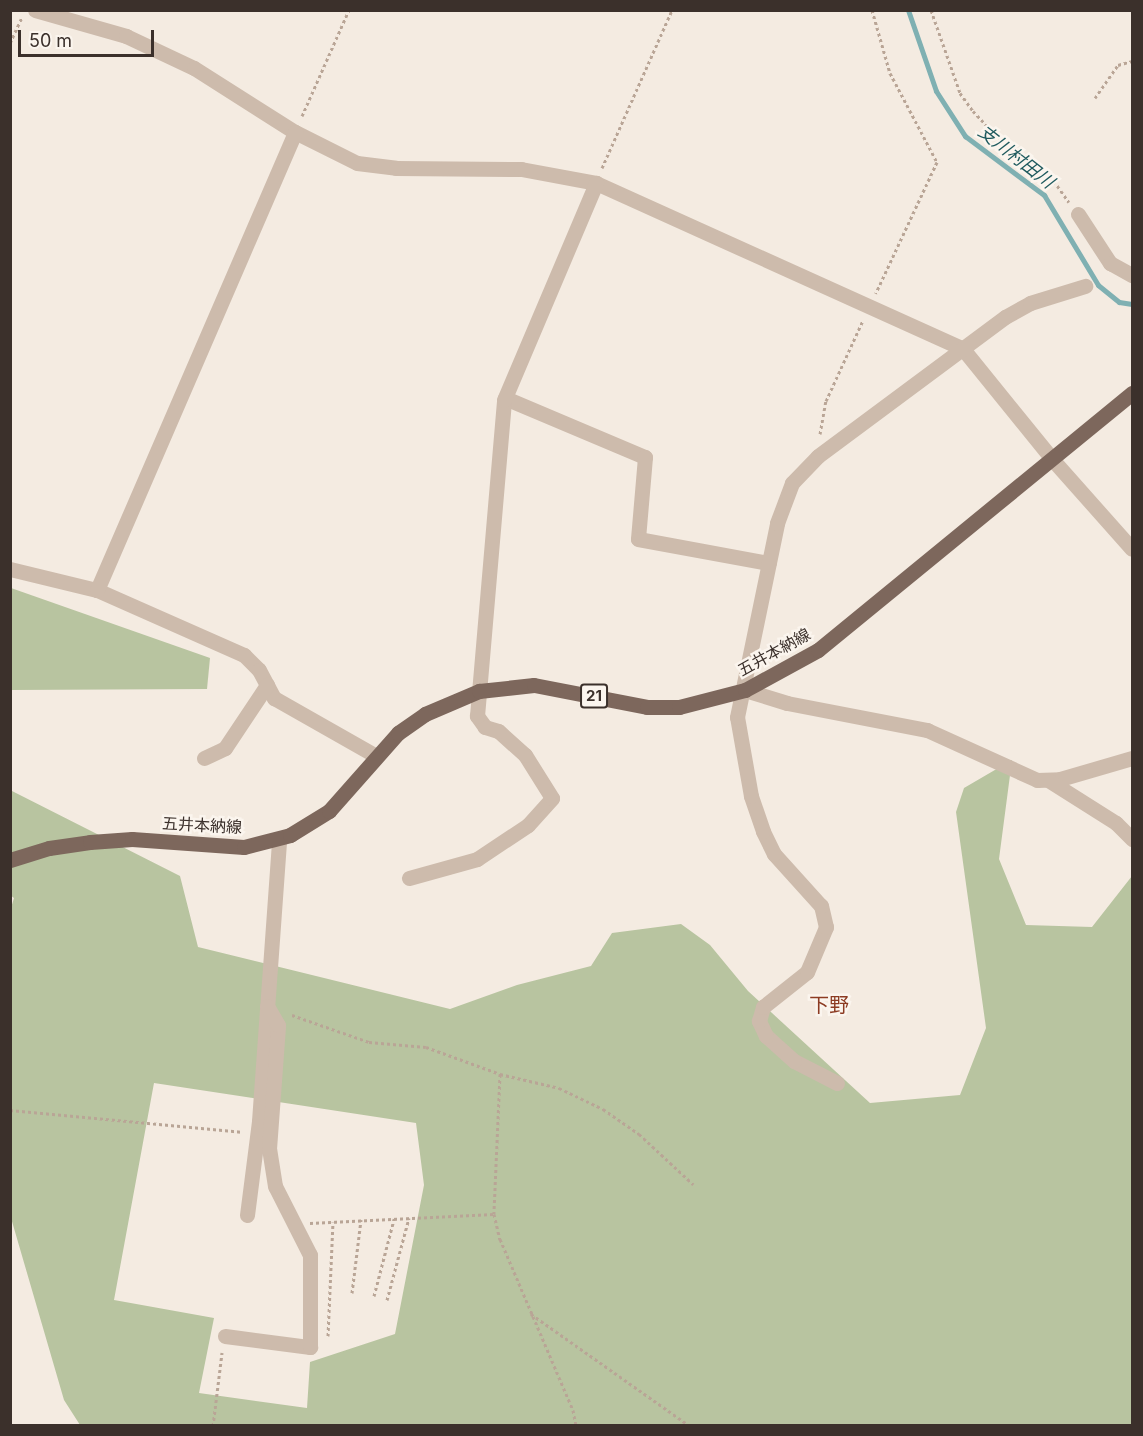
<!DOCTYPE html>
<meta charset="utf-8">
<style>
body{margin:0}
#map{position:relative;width:1143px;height:1436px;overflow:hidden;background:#f4ebe1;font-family:Inter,"Noto Sans JP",sans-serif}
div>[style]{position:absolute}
.green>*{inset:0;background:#b8c4a0}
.stream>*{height:5px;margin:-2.5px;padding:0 2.5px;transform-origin:2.5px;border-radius:2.5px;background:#7fb0b2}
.path>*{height:3px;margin-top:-1.5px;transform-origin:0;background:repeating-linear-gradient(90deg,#b9a596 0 3px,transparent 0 6px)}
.minor>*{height:15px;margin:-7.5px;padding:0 7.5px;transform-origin:7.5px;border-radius:7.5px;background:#cdbbac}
.major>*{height:15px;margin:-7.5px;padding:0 7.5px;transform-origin:7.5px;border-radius:7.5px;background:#7d675c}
span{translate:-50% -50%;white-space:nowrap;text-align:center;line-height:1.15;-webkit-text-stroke:5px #fbf5ee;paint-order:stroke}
.shield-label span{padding:2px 4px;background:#fbf5ee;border:2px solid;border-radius:4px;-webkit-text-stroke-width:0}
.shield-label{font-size:15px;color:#3b302b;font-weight:700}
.street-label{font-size:16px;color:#3b302b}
.water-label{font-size:18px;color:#1f5a5e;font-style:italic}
.quarter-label{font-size:20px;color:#8c3b22}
.frame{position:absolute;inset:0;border:12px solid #3b302b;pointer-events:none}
.scale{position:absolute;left:18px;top:30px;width:136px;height:27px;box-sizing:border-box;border:3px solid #3b302b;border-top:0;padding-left:8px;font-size:18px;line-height:21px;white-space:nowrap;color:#3b302b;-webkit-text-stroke:4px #fbf5ee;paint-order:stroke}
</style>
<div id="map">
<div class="green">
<div style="clip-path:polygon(11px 588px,210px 658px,207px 689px,11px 690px)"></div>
<div style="clip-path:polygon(evenodd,1012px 760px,999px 859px,1026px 925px,1092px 927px,1132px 876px,1132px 1425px,80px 1425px,64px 1400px,11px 1218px,10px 911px,14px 898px,10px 895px,10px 790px,180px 876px,198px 947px,450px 1009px,517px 985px,591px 966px,612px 933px,681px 924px,710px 945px,748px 991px,870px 1103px,960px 1095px,986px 1028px,956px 812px,964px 788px,1012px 760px,154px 1083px,416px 1123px,424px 1185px,395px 1334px,310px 1362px,307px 1408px,199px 1393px,214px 1318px,114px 1300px,154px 1083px)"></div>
</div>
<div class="stream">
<div style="left:908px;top:10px;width:86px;rotate:70.9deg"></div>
<div style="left:936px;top:91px;width:54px;rotate:57.2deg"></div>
<div style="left:965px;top:136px;width:99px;rotate:36.8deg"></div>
<div style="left:1044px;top:195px;width:105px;rotate:59deg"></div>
<div style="left:1098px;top:285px;width:27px;rotate:39deg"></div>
<div style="left:1119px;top:302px;width:13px;rotate:9deg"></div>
</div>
<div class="path">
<div style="left:872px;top:10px;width:66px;rotate:74.1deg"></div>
<div style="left:890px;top:73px;width:101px;rotate:62.2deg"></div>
<div style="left:937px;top:162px;width:145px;rotate:115deg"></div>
<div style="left:931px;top:10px;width:88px;rotate:70.7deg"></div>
<div style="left:960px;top:93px;width:22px;rotate:54deg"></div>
<div style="left:973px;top:111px;width:47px;rotate:46.7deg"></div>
<div style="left:1005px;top:145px;width:49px;rotate:31.8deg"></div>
<div style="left:1047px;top:171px;width:38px;rotate:55deg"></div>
<div style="left:10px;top:43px;width:29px;rotate:-65deg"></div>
<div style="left:1095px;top:98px;width:40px;rotate:-55.1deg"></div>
<div style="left:1118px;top:65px;width:15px;rotate:-16deg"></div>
<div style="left:302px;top:116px;width:116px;rotate:-66.1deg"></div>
<div style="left:602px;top:168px;width:173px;rotate:-66.1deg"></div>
<div style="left:820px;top:434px;width:34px;rotate:-80deg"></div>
<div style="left:826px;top:401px;width:89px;rotate:-65.4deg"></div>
<div style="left:292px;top:1015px;width:82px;rotate:19.3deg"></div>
<div style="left:369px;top:1042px;width:57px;rotate:5deg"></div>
<div style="left:426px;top:1047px;width:79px;rotate:20deg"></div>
<div style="left:500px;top:1074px;width:61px;rotate:13.3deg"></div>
<div style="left:559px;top:1088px;width:49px;rotate:25.5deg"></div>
<div style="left:603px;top:1109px;width:44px;rotate:34.8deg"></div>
<div style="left:639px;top:1134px;width:74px;rotate:42.8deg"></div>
<div style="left:500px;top:1074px;width:140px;rotate:92.5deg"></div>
<div style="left:494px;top:1214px;width:26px;rotate:77deg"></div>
<div style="left:500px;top:1239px;width:186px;rotate:66.9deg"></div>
<div style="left:573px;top:1410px;width:16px;rotate:79deg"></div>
<div style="left:10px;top:1110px;width:232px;rotate:5.4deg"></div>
<div style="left:310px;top:1223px;width:184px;rotate:-2.8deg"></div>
<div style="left:352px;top:1293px;width:74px;rotate:-83deg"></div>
<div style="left:374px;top:1296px;width:80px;rotate:-75.4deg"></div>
<div style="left:387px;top:1300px;width:85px;rotate:-75deg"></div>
<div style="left:531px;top:1314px;width:194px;rotate:35.2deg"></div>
<div style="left:328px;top:1336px;width:114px;rotate:-87.5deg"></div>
<div style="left:213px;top:1426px;width:74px;rotate:-83deg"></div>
</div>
<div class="minor">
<div style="left:35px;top:10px;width:95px;rotate:15.9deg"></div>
<div style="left:126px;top:36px;width:75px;rotate:25.2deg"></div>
<div style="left:194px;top:68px;width:120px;rotate:32.4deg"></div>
<div style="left:295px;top:132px;width:69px;rotate:26.6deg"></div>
<div style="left:357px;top:163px;width:39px;rotate:7deg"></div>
<div style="left:396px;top:168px;width:125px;rotate:0.5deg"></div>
<div style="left:521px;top:169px;width:76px;rotate:10.6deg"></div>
<div style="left:596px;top:183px;width:403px;rotate:24.3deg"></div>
<div style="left:963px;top:349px;width:141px;rotate:51deg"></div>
<div style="left:1052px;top:459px;width:120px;rotate:48.4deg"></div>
<div style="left:1078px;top:214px;width:59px;rotate:56.9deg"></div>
<div style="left:1110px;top:263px;width:25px;rotate:29deg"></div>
<div style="left:505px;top:398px;width:152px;rotate:22.9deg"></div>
<div style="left:645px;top:457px;width:82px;rotate:94.9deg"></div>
<div style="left:638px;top:539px;width:133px;rotate:10.4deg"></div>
<div style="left:10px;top:569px;width:89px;rotate:13.6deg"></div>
<div style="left:97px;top:590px;width:161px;rotate:23.9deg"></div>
<div style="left:244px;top:655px;width:21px;rotate:45deg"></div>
<div style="left:259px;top:670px;width:32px;rotate:62deg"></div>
<div style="left:274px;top:698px;width:117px;rotate:29.6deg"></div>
<div style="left:97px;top:590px;width:499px;rotate:-66.6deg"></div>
<div style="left:745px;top:690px;width:44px;rotate:17.2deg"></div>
<div style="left:787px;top:703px;width:143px;rotate:10.9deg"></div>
<div style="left:927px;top:730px;width:121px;rotate:24.4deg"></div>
<div style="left:1037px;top:780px;width:23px;rotate:-2deg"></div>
<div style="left:1060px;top:779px;width:75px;rotate:-16.3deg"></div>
<div style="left:204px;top:758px;width:23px;rotate:-25deg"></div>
<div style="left:225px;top:748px;width:76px;rotate:-56.3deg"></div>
<div style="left:1048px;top:780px;width:80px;rotate:32.3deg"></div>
<div style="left:1116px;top:823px;width:23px;rotate:45deg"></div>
<div style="left:409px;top:878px;width:71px;rotate:-15.6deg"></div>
<div style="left:477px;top:859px;width:61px;rotate:-33.7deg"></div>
<div style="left:528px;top:825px;width:36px;rotate:-48deg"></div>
<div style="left:552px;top:798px;width:51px;rotate:-122.1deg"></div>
<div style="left:525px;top:755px;width:36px;rotate:-138deg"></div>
<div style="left:498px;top:731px;width:14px;rotate:-163deg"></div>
<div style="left:485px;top:727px;width:14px;rotate:-126deg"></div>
<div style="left:477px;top:716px;width:317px;rotate:-85.1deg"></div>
<div style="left:504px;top:400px;width:236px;rotate:-67deg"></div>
<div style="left:837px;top:1083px;width:48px;rotate:-152.9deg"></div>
<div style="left:794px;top:1061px;width:38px;rotate:-138deg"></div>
<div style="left:766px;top:1036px;width:17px;rotate:-115deg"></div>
<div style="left:759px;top:1021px;width:15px;rotate:-74deg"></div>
<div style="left:763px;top:1007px;width:56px;rotate:-38.5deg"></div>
<div style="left:807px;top:972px;width:49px;rotate:-67.1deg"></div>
<div style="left:826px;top:927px;width:22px;rotate:-103deg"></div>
<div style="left:821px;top:906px;width:70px;rotate:-132.1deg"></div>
<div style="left:774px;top:854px;width:25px;rotate:-116deg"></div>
<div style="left:763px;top:831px;width:37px;rotate:-109deg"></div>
<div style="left:751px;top:796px;width:80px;rotate:-100deg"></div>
<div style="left:737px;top:717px;width:198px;rotate:-78.3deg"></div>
<div style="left:777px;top:523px;width:43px;rotate:-69.4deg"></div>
<div style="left:792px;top:483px;width:37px;rotate:-46deg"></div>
<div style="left:818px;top:456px;width:233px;rotate:-36.6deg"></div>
<div style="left:1005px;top:317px;width:29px;rotate:-29deg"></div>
<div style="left:1030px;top:303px;width:58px;rotate:-17.2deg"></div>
<div style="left:247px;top:1215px;width:95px;rotate:-82.7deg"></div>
<div style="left:259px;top:1121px;width:283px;rotate:-85.9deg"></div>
<div style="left:225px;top:1336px;width:86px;rotate:7.4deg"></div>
<div style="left:310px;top:1347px;width:92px;rotate:-90deg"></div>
<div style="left:310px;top:1255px;width:77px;rotate:-116.9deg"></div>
<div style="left:275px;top:1186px;width:37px;rotate:-99deg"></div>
<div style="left:269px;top:1149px;width:124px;rotate:-85.8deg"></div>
<div style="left:278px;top:1025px;width:22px;rotate:-120deg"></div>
</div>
<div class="major">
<div style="left:10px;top:860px;width:41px;rotate:-17.1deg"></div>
<div style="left:49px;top:848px;width:41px;rotate:-8.3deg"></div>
<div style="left:90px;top:842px;width:42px;rotate:-4.1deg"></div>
<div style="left:132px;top:839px;width:112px;rotate:4.1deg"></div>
<div style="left:244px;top:847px;width:48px;rotate:-14.6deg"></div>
<div style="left:290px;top:835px;width:46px;rotate:-31.6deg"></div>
<div style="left:329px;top:811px;width:104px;rotate:-48.5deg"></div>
<div style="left:398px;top:733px;width:33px;rotate:-35deg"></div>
<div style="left:425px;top:714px;width:59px;rotate:-23.1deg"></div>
<div style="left:479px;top:691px;width:55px;rotate:-6.2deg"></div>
<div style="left:534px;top:685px;width:115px;rotate:11deg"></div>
<div style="left:647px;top:707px;width:32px"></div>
<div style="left:679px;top:707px;width:68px;rotate:-14.4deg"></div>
<div style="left:745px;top:690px;width:83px;rotate:-28.7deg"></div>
<div style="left:818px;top:650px;width:406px;rotate:-39.3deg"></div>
</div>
<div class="shield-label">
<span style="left:594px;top:696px">21</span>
</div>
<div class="street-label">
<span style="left:774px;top:652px;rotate:-29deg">五井本納線</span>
<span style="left:202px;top:825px;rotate:3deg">五井本納線</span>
</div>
<div class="water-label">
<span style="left:1016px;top:157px;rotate:38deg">支川村田川</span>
</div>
<div class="quarter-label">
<span style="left:829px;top:1005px">下野</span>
</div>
<div class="frame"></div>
<div class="scale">50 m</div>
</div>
